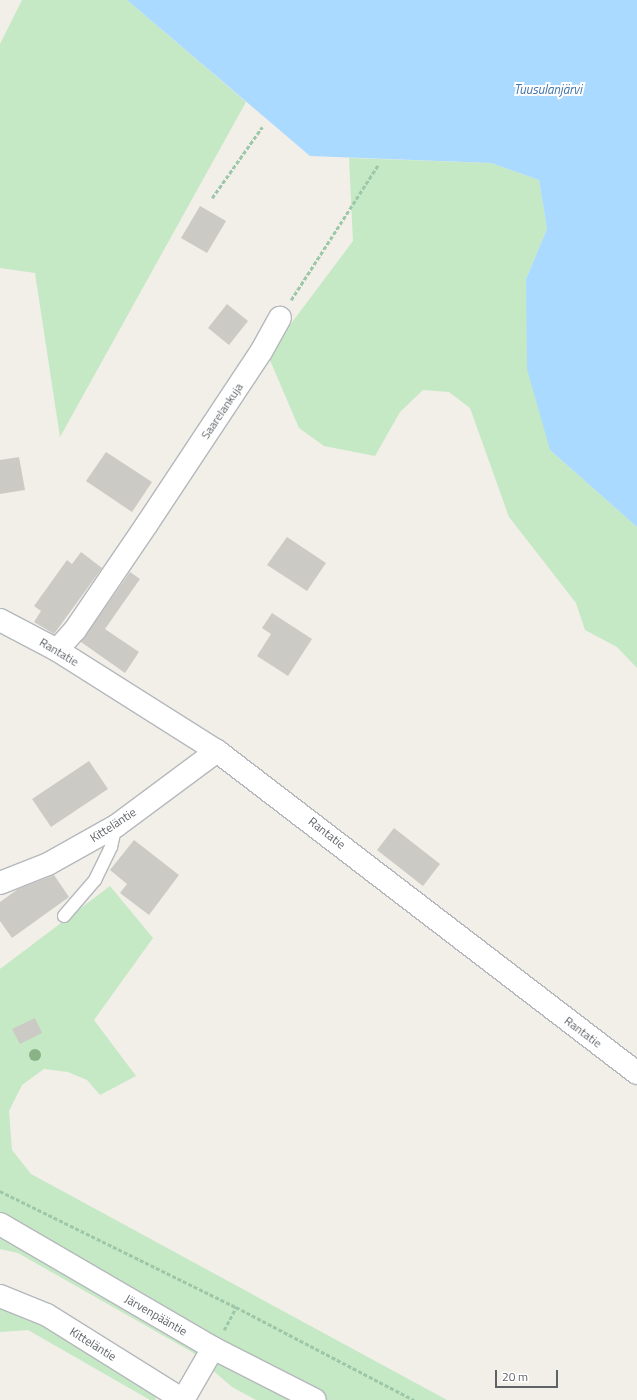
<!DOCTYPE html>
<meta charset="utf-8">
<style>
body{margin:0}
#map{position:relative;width:637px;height:1400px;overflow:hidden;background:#f1efe8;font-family:"Titillium Web",sans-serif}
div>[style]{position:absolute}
.green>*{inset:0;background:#c5e8c5}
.water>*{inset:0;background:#aadaff}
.building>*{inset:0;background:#cccac5}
.path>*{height:2.5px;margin-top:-1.25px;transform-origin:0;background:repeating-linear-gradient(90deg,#9cc7a9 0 4px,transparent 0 6px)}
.roads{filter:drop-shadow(1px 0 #b5b8bc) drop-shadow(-1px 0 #b5b8bc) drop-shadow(0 1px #b5b8bc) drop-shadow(0 -1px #b5b8bc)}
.lane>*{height:12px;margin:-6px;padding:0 6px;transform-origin:6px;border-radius:6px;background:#fff}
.street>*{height:22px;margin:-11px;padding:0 11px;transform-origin:11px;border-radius:11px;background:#fff}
.secondary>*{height:22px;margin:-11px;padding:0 11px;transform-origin:11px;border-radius:11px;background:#fff}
.trees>*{width:12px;height:12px;margin:-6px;border-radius:50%;background:#89b387}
span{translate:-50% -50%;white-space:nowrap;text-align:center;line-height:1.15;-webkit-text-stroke:4px #fff;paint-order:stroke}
.street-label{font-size:12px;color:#5f6368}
.water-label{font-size:13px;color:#4174aa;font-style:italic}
.scale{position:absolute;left:495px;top:1370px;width:63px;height:18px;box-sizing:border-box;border:2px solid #5f6368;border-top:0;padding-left:5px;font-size:12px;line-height:14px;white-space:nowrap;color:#5f6368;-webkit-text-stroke:3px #fff;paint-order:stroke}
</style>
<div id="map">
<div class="green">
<div style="clip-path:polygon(22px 0,127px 0,246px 102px,60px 437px,35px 273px,0 268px,0 44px)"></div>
<div style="clip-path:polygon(349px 158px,491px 163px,539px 180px,547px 229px,526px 279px,550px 450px,637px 527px,637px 668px,617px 647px,585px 630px,576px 603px,509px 517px,470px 408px,449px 392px,423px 390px,400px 412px,375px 456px,324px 446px,299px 428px,269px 358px,290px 325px,353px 241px)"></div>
<div style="clip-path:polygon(110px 886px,153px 938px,94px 1020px,136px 1076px,100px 1095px,87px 1080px,68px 1072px,44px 1069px,22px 1085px,9px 1111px,12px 1150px,31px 1174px,447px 1400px,256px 1400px,232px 1387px,192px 1352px,18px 1253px,0 1249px,0 969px)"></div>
<div style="clip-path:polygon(0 1306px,27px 1309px,152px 1383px,156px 1400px,150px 1400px,28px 1330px,0 1332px)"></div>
</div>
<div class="water">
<div style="clip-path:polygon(127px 0,637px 0,637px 527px,550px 450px,527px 369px,526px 279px,547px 229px,539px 180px,491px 163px,310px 156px)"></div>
</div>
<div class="building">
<div style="clip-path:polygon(200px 206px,226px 221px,207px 253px,181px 238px)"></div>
<div style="clip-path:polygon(227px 304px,248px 321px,229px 345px,208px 328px)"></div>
<div style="clip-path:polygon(106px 452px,152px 482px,132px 512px,86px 481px)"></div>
<div style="clip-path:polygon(19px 457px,25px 490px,0 494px,0 460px)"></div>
<div style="clip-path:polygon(287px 537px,326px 563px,307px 591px,267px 565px)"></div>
<div style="clip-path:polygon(81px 552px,102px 568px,54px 634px,34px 622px,41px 611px,34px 606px,67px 560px,72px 564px)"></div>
<div style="clip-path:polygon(130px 572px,140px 579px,105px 629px,139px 652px,125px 673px,81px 642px)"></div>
<div style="clip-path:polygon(272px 613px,312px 639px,288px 676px,257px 656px,271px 634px,262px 628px)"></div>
<div style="clip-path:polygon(89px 761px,108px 789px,51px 827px,32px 799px)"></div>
<div style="clip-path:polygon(394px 828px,440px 864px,423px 886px,377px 850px)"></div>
<div style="clip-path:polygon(134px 840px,179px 875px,149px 915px,120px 893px,127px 884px,110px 870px)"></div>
<div style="clip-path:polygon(54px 875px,69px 897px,12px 938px,0 921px,0 902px,18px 889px)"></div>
<div style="clip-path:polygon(35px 1018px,42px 1033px,20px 1044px,12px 1029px)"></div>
</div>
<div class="path">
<div style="left:212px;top:198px;width:87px;rotate:-54.8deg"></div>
<div style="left:291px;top:300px;width:161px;rotate:-57.2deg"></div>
<div style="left:0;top:1191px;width:263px;rotate:26.2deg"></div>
<div style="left:236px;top:1307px;width:201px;rotate:27.6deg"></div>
<div style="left:224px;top:1330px;width:26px;rotate:-62deg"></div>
</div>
<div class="roads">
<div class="lane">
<div style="left:64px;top:916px;width:48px;rotate:-49.3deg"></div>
<div style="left:95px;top:880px;width:37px;rotate:-64deg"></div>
<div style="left:111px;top:847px;width:22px;rotate:-77deg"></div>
</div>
<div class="street">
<div style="left:57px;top:650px;width:27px;rotate:-48deg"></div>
<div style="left:75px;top:630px;width:128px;rotate:-55.8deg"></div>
<div style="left:147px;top:524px;width:206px;rotate:-56.5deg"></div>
<div style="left:261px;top:352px;width:39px;rotate:-61deg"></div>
<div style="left:0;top:883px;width:52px;rotate:-21.6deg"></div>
<div style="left:48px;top:864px;width:78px;rotate:-29.2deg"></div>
<div style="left:116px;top:826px;width:126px;rotate:-36.6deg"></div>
<div style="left:0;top:1296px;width:51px;rotate:22deg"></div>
<div style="left:47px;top:1315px;width:160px;rotate:32deg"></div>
<div style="left:183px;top:1400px;width:60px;rotate:-60deg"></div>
</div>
<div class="secondary">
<div style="left:0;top:620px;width:64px;rotate:27.8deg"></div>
<div style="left:57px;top:650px;width:189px;rotate:32.3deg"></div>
<div style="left:217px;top:751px;width:529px;rotate:37.48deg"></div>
<div style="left:0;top:1224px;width:246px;rotate:30.2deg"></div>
<div style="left:213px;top:1348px;width:114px;rotate:27deg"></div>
</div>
</div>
<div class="trees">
<div style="left:35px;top:1055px"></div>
</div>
<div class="street-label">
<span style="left:222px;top:411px;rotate:-56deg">Saarelankuja</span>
<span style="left:59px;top:652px;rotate:31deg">Rantatie</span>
<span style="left:113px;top:825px;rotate:-33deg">Kitteläntie</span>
<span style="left:327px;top:833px;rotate:38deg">Rantatie</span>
<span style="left:583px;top:1032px;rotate:37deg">Rantatie</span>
<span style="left:156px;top:1315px;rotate:30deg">Järvenpääntie</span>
<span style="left:93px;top:1344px;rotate:32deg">Kitteläntie</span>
</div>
<div class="water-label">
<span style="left:548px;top:89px">Tuusulanjärvi</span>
</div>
<div class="scale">20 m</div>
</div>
